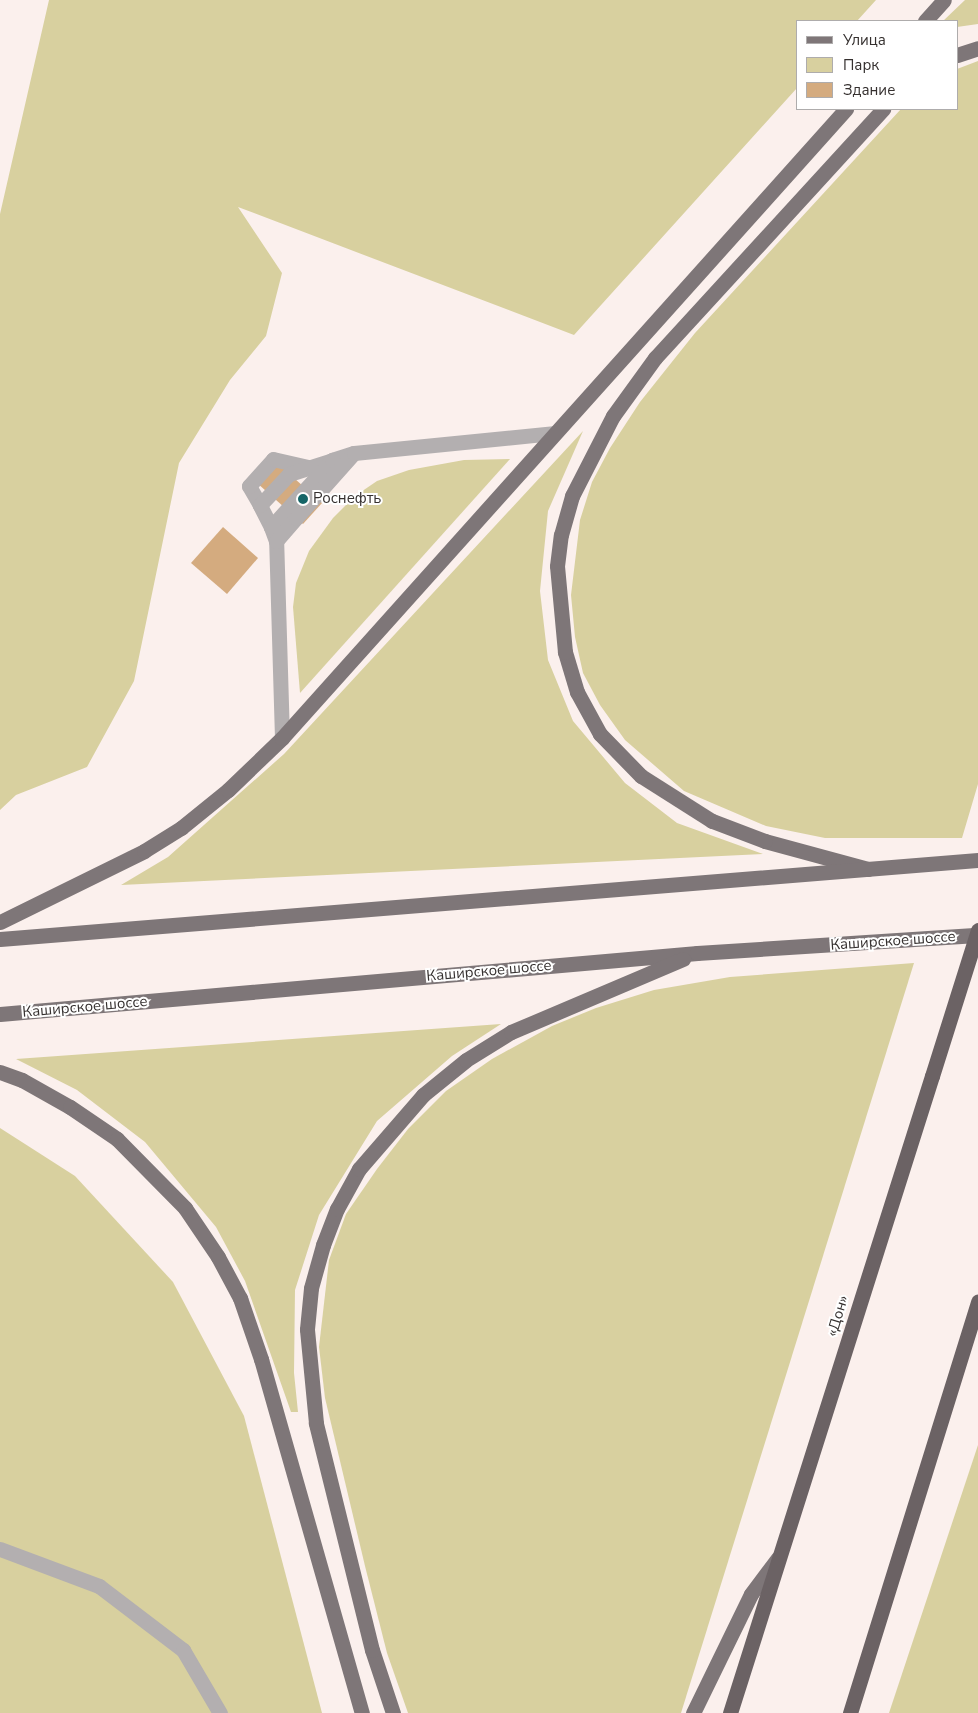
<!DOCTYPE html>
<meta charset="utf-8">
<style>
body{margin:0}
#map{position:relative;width:978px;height:1713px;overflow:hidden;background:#fbf0ed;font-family:"Nunito Sans",sans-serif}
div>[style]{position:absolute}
.green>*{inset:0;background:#d8d09f}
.building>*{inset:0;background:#d4ab7f}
.service>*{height:15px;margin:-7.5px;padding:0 7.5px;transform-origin:7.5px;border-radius:7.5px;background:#b3afb0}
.primary>*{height:15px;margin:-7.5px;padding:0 7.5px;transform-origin:7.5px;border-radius:7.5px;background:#7e7678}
.motorway>*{height:15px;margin:-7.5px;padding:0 7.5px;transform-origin:7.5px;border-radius:7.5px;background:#6b6264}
.motorway-bridge>*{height:15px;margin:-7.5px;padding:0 7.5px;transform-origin:7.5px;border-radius:7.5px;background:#6b6264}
.dots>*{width:14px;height:14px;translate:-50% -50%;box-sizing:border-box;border:2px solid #fff;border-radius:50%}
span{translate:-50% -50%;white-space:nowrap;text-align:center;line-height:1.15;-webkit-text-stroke:4px #fff;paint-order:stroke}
.poi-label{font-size:15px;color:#35302f}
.left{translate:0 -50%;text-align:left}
.street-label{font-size:15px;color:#35302f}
.legend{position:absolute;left:796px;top:20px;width:162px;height:90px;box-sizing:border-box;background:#fff;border:1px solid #aeacac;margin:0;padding:6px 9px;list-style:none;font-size:15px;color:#35302f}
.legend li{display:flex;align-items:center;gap:10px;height:25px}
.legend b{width:25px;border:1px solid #aeacac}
</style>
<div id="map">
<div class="green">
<div style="clip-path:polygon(49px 0,876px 0,857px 21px,797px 21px,797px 88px,574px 335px,238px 207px,282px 273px,266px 336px,230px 380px,179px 463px,134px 681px,87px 767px,16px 795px,0 810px,0 214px)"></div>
<div style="clip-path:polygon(965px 0,978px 0,978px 24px,957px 27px,957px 21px,943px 21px)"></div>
<div style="clip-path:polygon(978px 61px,978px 784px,962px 838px,825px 838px,766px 826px,684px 791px,625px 740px,600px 705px,583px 673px,575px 637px,571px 595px,580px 520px,592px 482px,610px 448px,640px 402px,695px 333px,901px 109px,957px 109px,957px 69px)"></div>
<div style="clip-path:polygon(583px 431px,548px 511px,540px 591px,548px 660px,573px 721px,625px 783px,677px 823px,763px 854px,121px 885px,168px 857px,284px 754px)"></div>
<div style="clip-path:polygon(510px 459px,300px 693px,293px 607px,296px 583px,309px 551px,333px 518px,355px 496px,377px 481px,409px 470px,464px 460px)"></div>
<div style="clip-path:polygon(914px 963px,681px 1713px,408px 1713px,387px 1653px,365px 1566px,325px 1398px,319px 1347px,329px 1260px,346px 1214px,377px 1169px,408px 1129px,446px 1091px,492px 1059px,552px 1026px,596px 1008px,654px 990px,730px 977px)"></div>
<div style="clip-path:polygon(501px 1024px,452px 1056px,377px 1121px,319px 1215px,295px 1290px,294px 1373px,298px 1412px,291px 1412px,245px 1281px,216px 1227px,145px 1142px,77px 1090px,16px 1059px)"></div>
<div style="clip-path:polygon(0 1128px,75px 1176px,173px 1282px,244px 1416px,322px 1713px,0 1713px)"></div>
<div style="clip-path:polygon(978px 1445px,978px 1713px,889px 1713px)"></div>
</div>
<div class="building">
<div style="clip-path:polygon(276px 462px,322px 503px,303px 524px,257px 483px)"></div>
<div style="clip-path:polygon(223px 527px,258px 558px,227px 594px,191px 563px)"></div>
</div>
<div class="service">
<div style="left:260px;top:505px;width:22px;rotate:-120deg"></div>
<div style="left:249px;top:486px;width:36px;rotate:-48deg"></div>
<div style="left:273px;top:459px;width:36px;rotate:13deg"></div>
<div style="left:271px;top:527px;width:25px;rotate:-117deg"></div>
<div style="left:260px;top:505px;width:42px;rotate:-46.9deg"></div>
<div style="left:289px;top:474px;width:43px;rotate:-17.6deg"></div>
<div style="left:276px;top:541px;width:15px;rotate:-110deg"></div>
<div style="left:271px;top:527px;width:91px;rotate:-47.7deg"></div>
<div style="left:332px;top:460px;width:22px;rotate:-18deg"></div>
<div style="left:282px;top:738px;width:197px;rotate:-91.7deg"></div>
<div style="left:276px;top:541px;width:30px;rotate:-49deg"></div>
<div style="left:296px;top:518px;width:87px;rotate:-48.3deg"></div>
<div style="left:354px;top:453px;width:200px;rotate:-5.7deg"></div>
<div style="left:0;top:1549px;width:106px;rotate:20.5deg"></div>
<div style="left:99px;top:1586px;width:106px;rotate:37.3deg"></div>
<div style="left:183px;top:1650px;width:73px;rotate:59.6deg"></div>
</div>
<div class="primary">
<div style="left:925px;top:21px;width:28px;rotate:-48deg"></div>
<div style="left:957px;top:55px;width:22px;rotate:-18deg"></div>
<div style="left:868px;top:869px;width:107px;rotate:-164.8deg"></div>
<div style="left:765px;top:841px;width:57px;rotate:-159.3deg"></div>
<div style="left:712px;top:821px;width:84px;rotate:-147.6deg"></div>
<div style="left:641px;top:776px;width:59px;rotate:-134.3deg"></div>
<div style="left:600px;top:734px;width:48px;rotate:-118.7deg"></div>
<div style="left:577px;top:692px;width:42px;rotate:-106.7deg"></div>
<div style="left:565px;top:652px;width:86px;rotate:-95.3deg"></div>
<div style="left:557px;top:566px;width:31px;rotate:-83deg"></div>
<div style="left:561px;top:535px;width:41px;rotate:-74.2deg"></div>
<div style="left:572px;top:496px;width:90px;rotate:-62.9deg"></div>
<div style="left:613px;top:416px;width:72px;rotate:-54.1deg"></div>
<div style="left:655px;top:358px;width:338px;rotate:-47.5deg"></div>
<div style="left:0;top:922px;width:161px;rotate:-26.2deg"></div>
<div style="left:144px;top:851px;width:44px;rotate:-31.9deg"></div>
<div style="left:181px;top:828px;width:60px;rotate:-39deg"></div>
<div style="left:228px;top:790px;width:75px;rotate:-43.9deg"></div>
<div style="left:282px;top:738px;width:845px;rotate:-48.12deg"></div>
<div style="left:0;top:939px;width:981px;rotate:-4.62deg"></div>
<div style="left:0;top:1014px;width:700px;rotate:-5deg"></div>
<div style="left:697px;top:953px;width:282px;rotate:-3.7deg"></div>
<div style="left:0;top:1072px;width:23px;rotate:20deg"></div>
<div style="left:22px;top:1080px;width:55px;rotate:29.4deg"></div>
<div style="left:70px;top:1107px;width:57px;rotate:34.2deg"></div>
<div style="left:117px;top:1139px;width:97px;rotate:45.4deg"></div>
<div style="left:185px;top:1208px;width:59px;rotate:56deg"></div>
<div style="left:218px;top:1257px;width:47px;rotate:61.8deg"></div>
<div style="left:240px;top:1298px;width:65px;rotate:71deg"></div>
<div style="left:261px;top:1359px;width:368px;rotate:74.1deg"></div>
<div style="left:393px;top:1713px;width:66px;rotate:-108.4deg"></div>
<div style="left:372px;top:1650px;width:234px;rotate:-103.9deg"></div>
<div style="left:316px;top:1423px;width:94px;rotate:-95.5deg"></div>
<div style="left:307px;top:1329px;width:41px;rotate:-84.4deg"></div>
<div style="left:311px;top:1288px;width:45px;rotate:-74.4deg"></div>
<div style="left:323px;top:1245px;width:39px;rotate:-69deg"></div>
<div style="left:337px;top:1209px;width:46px;rotate:-61.2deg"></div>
<div style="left:359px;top:1169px;width:98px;rotate:-49.1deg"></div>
<div style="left:423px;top:1095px;width:55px;rotate:-39.1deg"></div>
<div style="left:466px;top:1060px;width:53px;rotate:-31.9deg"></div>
<div style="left:511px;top:1032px;width:187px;rotate:-23deg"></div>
<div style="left:693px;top:1713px;width:132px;rotate:-64deg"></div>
<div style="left:751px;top:1594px;width:45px;rotate:-53.1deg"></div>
</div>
<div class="motorway">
<div style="left:730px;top:1713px;width:668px;rotate:-72.41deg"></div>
<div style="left:850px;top:1713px;width:431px;rotate:-72.7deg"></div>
</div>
<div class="motorway-bridge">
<div style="left:932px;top:1076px;width:153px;rotate:-72.5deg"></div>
</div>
<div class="dots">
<div style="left:303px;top:499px;background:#156567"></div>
</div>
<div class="poi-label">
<span class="left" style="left:313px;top:499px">Роснефть</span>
</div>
<div class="street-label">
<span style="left:893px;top:941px;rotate:-4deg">Каширское шоссе</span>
<span style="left:489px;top:971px;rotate:-5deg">Каширское шоссе</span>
<span style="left:85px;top:1007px;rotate:-5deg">Каширское шоссе</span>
<span style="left:838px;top:1316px;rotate:-73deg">«Дон»</span>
</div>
<ul class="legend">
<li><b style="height:6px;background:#7e7678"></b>Улица</li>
<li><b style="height:14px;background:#d8d09f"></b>Парк</li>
<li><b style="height:14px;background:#d4ab7f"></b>Здание</li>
</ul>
</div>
